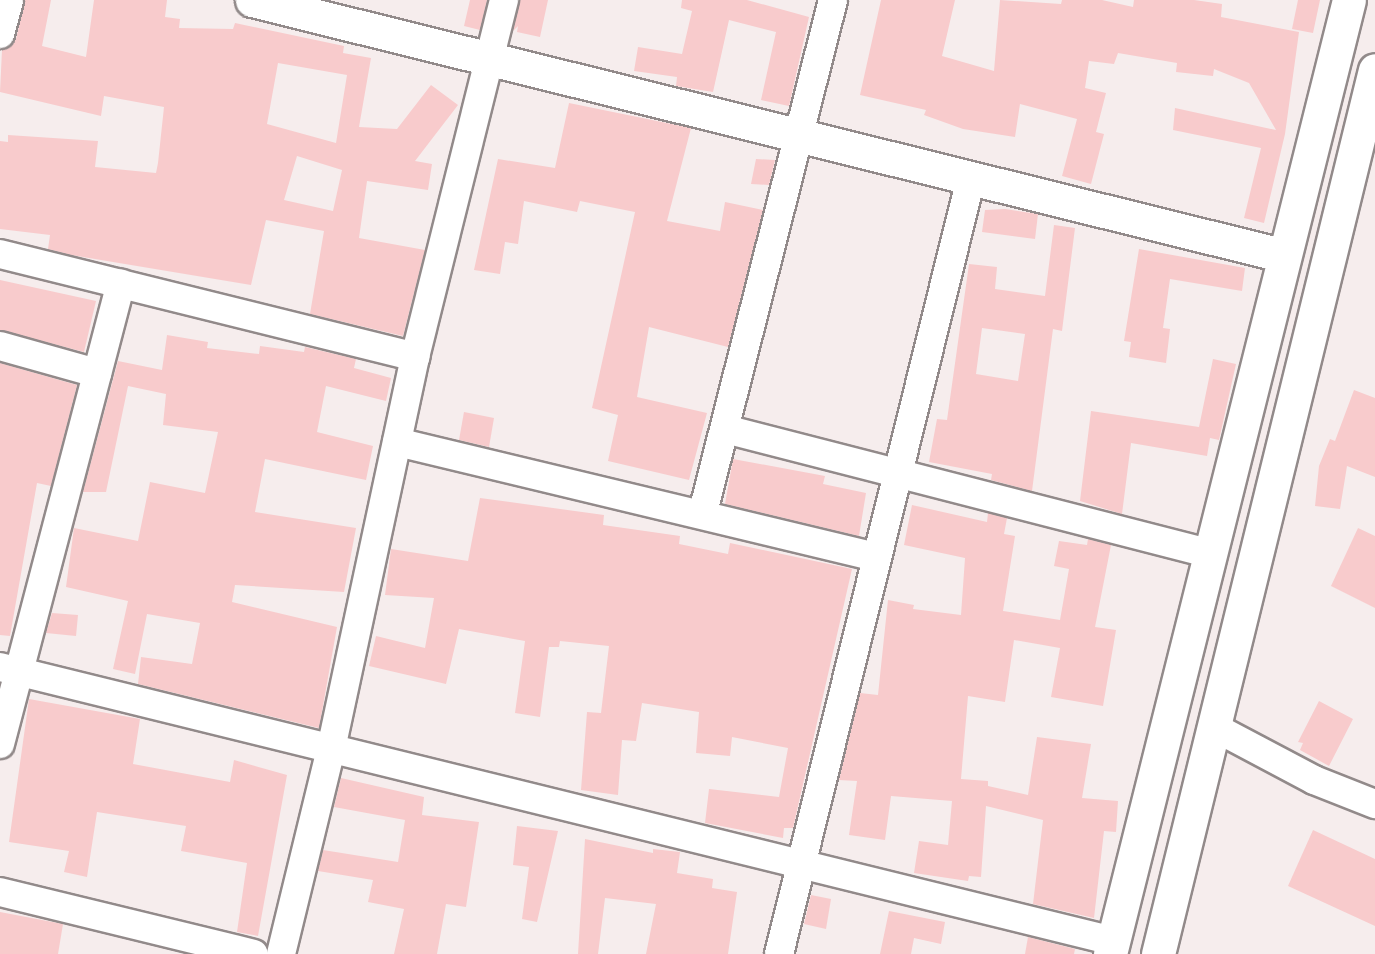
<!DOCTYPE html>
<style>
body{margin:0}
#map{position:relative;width:1375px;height:954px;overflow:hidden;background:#f6eded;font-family:"IBM Plex Sans",sans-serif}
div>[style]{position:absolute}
.building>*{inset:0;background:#f8cbcc}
.roads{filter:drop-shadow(2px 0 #928a8a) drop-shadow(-2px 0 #928a8a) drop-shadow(0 2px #928a8a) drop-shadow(0 -2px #928a8a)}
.minor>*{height:28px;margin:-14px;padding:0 14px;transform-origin:14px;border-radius:14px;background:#fff}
.tertiary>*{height:33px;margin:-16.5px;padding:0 16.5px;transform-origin:16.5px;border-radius:16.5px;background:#fff}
span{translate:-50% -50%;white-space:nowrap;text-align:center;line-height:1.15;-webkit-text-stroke:4.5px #fff;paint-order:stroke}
</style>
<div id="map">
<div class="building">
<div style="clip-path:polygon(evenodd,25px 0,51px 0,42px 46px,86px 57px,94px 0,167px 0,165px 17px,180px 19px,179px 28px,233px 29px,235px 23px,344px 46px,343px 53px,371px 58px,359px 127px,397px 129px,431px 85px,458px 105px,415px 161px,432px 164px,428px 190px,367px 181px,359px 238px,425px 250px,403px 336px,310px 314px,324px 231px,266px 220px,251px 285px,71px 255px,48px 249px,50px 235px,0 229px,0 141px,8px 142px,8px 135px,98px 141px,95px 167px,156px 173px,158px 163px,164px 107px,104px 96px,101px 116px,0 92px,2px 50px,16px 39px,25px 0,278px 63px,347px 75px,336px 143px,267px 124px,278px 63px,25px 0,297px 156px,342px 170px,333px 211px,284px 200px,297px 156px)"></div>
<div style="clip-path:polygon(470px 0,487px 0,480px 30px,464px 26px)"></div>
<div style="clip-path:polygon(520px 0,548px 0,540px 37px,517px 32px,518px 26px,513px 31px)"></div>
<div style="clip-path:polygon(682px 0,747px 0,809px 17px,789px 106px,761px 100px,776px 32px,729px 20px,713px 92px,676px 86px,677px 77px,634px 71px,638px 47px,682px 54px,692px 11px,681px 8px)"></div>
<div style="clip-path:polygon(881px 0,955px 0,942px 56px,994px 71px,1000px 0,1061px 4px,1062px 0,1102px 0,1133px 7px,1134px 0,1194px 0,1222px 4px,1221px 17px,1299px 32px,1285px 134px,1264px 223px,1244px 218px,1261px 148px,1173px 130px,1175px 108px,1276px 130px,1249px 83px,1214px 69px,1213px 76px,1176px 72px,1177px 63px,1118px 53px,1114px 64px,1089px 61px,1085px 88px,1106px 93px,1096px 132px,1104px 134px,1091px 184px,1062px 176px,1077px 119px,1020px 104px,1015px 137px,963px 129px,924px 115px,926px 110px,860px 95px)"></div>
<div style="clip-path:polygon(1298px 0,1320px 0,1313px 33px,1292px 29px)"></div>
<div style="clip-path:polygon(569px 103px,691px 128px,667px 221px,720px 231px,725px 202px,763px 210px,728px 347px,649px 327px,637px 397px,707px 413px,689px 480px,608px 461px,618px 415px,592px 408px,635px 212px,580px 201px,577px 212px,524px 201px,518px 244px,505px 242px,500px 274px,474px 270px,498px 159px,555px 168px)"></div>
<div style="clip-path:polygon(756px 159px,775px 160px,769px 185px,751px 184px)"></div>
<div style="clip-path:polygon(1005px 209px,1038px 214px,1035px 239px,982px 232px,985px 210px)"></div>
<div style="clip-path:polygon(evenodd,1054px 225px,1075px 228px,1062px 331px,1053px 329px,1032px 491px,991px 480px,992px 474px,929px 462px,937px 419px,947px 420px,969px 264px,997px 267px,995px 289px,1045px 296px,1054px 225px,982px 328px,1025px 334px,1018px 381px,976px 374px,982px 328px)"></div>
<div style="clip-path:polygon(1139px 249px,1245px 268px,1242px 291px,1170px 279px,1163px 328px,1170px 329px,1166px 363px,1129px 357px,1131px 342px,1124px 341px)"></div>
<div style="clip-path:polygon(0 280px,96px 301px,84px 352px,0 330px)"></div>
<div style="clip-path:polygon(167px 335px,208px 342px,207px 348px,259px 354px,260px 346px,304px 352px,305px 347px,356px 359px,354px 368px,391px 378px,386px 401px,326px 386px,317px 432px,373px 446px,366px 480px,265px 459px,255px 512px,356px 528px,344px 592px,235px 585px,232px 602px,337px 627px,319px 728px,138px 684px,141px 657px,192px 664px,200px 623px,147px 614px,135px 674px,113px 669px,128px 601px,66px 587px,74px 528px,138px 541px,150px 482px,205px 493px,218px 432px,163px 425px,166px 394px,128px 386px,106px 492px,83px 492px,118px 361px,162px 370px)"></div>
<div style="clip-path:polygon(1213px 359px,1236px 364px,1219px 440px,1210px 438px,1207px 456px,1131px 443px,1122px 514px,1080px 501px,1091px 411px,1199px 427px)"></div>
<div style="clip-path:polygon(0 363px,77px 385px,51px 486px,37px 483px,10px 636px,0 635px)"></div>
<div style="clip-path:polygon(1354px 390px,1375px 398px,1375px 477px,1347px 466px,1340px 509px,1315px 506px,1319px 466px,1330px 439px,1335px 441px)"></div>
<div style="clip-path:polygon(464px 412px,494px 418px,489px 447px,459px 440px)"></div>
<div style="clip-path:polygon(733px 459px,825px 476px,823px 484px,866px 493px,859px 536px,725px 504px)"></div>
<div style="clip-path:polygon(480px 498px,604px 515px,603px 525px,680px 536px,679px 544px,728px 554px,730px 543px,852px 569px,793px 828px,784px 828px,783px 838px,705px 823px,709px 789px,779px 797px,788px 748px,732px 737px,730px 756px,696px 753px,699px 712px,642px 703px,636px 741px,622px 740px,618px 795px,581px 790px,587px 712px,601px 713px,609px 646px,560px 641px,559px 647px,549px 647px,540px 717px,515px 713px,525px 641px,459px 629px,446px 684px,369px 666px,376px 636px,425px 648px,434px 598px,385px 595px,391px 549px,468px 561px)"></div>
<div style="clip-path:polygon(912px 505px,987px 522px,988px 513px,1007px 518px,1004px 534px,1015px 536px,1003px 611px,1060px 620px,1069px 569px,1054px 566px,1059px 541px,1087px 545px,1088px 539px,1111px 545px,1095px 627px,1116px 630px,1103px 706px,1051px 697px,1060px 648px,1014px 640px,1005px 702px,968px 696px,961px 779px,988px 781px,988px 786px,1028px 795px,1037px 737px,1091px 744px,1082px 798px,1118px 801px,1116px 832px,1104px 831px,1094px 918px,1033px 904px,1043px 820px,986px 806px,981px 877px,969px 876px,968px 881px,914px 873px,919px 841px,948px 845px,952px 801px,891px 796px,885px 840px,849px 835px,857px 781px,839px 780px,860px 693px,878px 695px,888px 600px,914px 605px,913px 609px,961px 615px,965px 558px,904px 545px)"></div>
<div style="clip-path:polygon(1358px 528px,1375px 536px,1375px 608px,1331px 586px)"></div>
<div style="clip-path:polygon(52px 613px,78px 615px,76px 636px,46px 633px)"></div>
<div style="clip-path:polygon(29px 699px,140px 719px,133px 764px,230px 782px,234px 760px,287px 775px,258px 936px,237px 932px,247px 863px,181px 851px,186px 826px,97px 812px,87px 877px,64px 872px,69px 851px,9px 842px)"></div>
<div style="clip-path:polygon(1319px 701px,1353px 719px,1329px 766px,1300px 750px,1303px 743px,1298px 742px)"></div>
<div style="clip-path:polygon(341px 778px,424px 797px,422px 815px,479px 822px,466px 907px,446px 904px,437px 954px,394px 954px,404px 909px,368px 902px,373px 880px,318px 871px,323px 850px,398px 862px,405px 820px,334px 807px)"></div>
<div style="clip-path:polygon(517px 826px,558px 831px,537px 922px,522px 919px,529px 867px,513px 865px)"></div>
<div style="clip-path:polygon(1313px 830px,1375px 859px,1375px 926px,1288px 886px)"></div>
<div style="clip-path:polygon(585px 839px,653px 853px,653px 849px,680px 852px,677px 873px,713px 879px,712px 888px,737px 892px,728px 954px,646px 954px,656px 904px,605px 898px,598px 954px,578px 954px)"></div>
<div style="clip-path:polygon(811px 895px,831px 899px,826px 929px,804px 924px)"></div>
<div style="clip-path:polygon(889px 911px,945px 922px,941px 944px,914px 938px,911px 954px,880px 954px)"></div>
<div style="clip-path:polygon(0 912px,63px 924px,58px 954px,0 954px)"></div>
<div style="clip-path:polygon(1028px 937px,1075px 949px,1074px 954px,1025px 954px)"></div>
</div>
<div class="roads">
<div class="minor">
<div style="left:0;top:34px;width:35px;rotate:-75deg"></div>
<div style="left:0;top:254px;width:428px;rotate:13.9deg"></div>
<div style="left:0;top:346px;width:101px;rotate:15.6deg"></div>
<div style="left:725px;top:429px;width:500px;rotate:14.4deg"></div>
<div style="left:397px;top:442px;width:492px;rotate:13.5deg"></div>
<div style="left:703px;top:512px;width:528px;rotate:-75.75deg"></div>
<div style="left:0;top:667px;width:1146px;rotate:13.83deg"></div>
<div style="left:1214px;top:727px;width:113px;rotate:27.9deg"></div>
<div style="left:1314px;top:780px;width:66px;rotate:21.5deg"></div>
<div style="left:0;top:744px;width:476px;rotate:-75.3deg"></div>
<div style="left:0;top:892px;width:261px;rotate:13.7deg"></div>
<div style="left:281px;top:954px;width:211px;rotate:-76.3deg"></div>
<div style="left:331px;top:749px;width:401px;rotate:-77.9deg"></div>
<div style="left:415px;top:357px;width:368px;rotate:-76deg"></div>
<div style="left:779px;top:954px;width:799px;rotate:-76.1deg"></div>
</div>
<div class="tertiary">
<div style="left:252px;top:0;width:1061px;rotate:13.91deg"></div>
<div style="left:1110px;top:954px;width:983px;rotate:-75.94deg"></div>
<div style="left:1158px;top:954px;width:910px;rotate:-76.21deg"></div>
</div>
</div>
</div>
